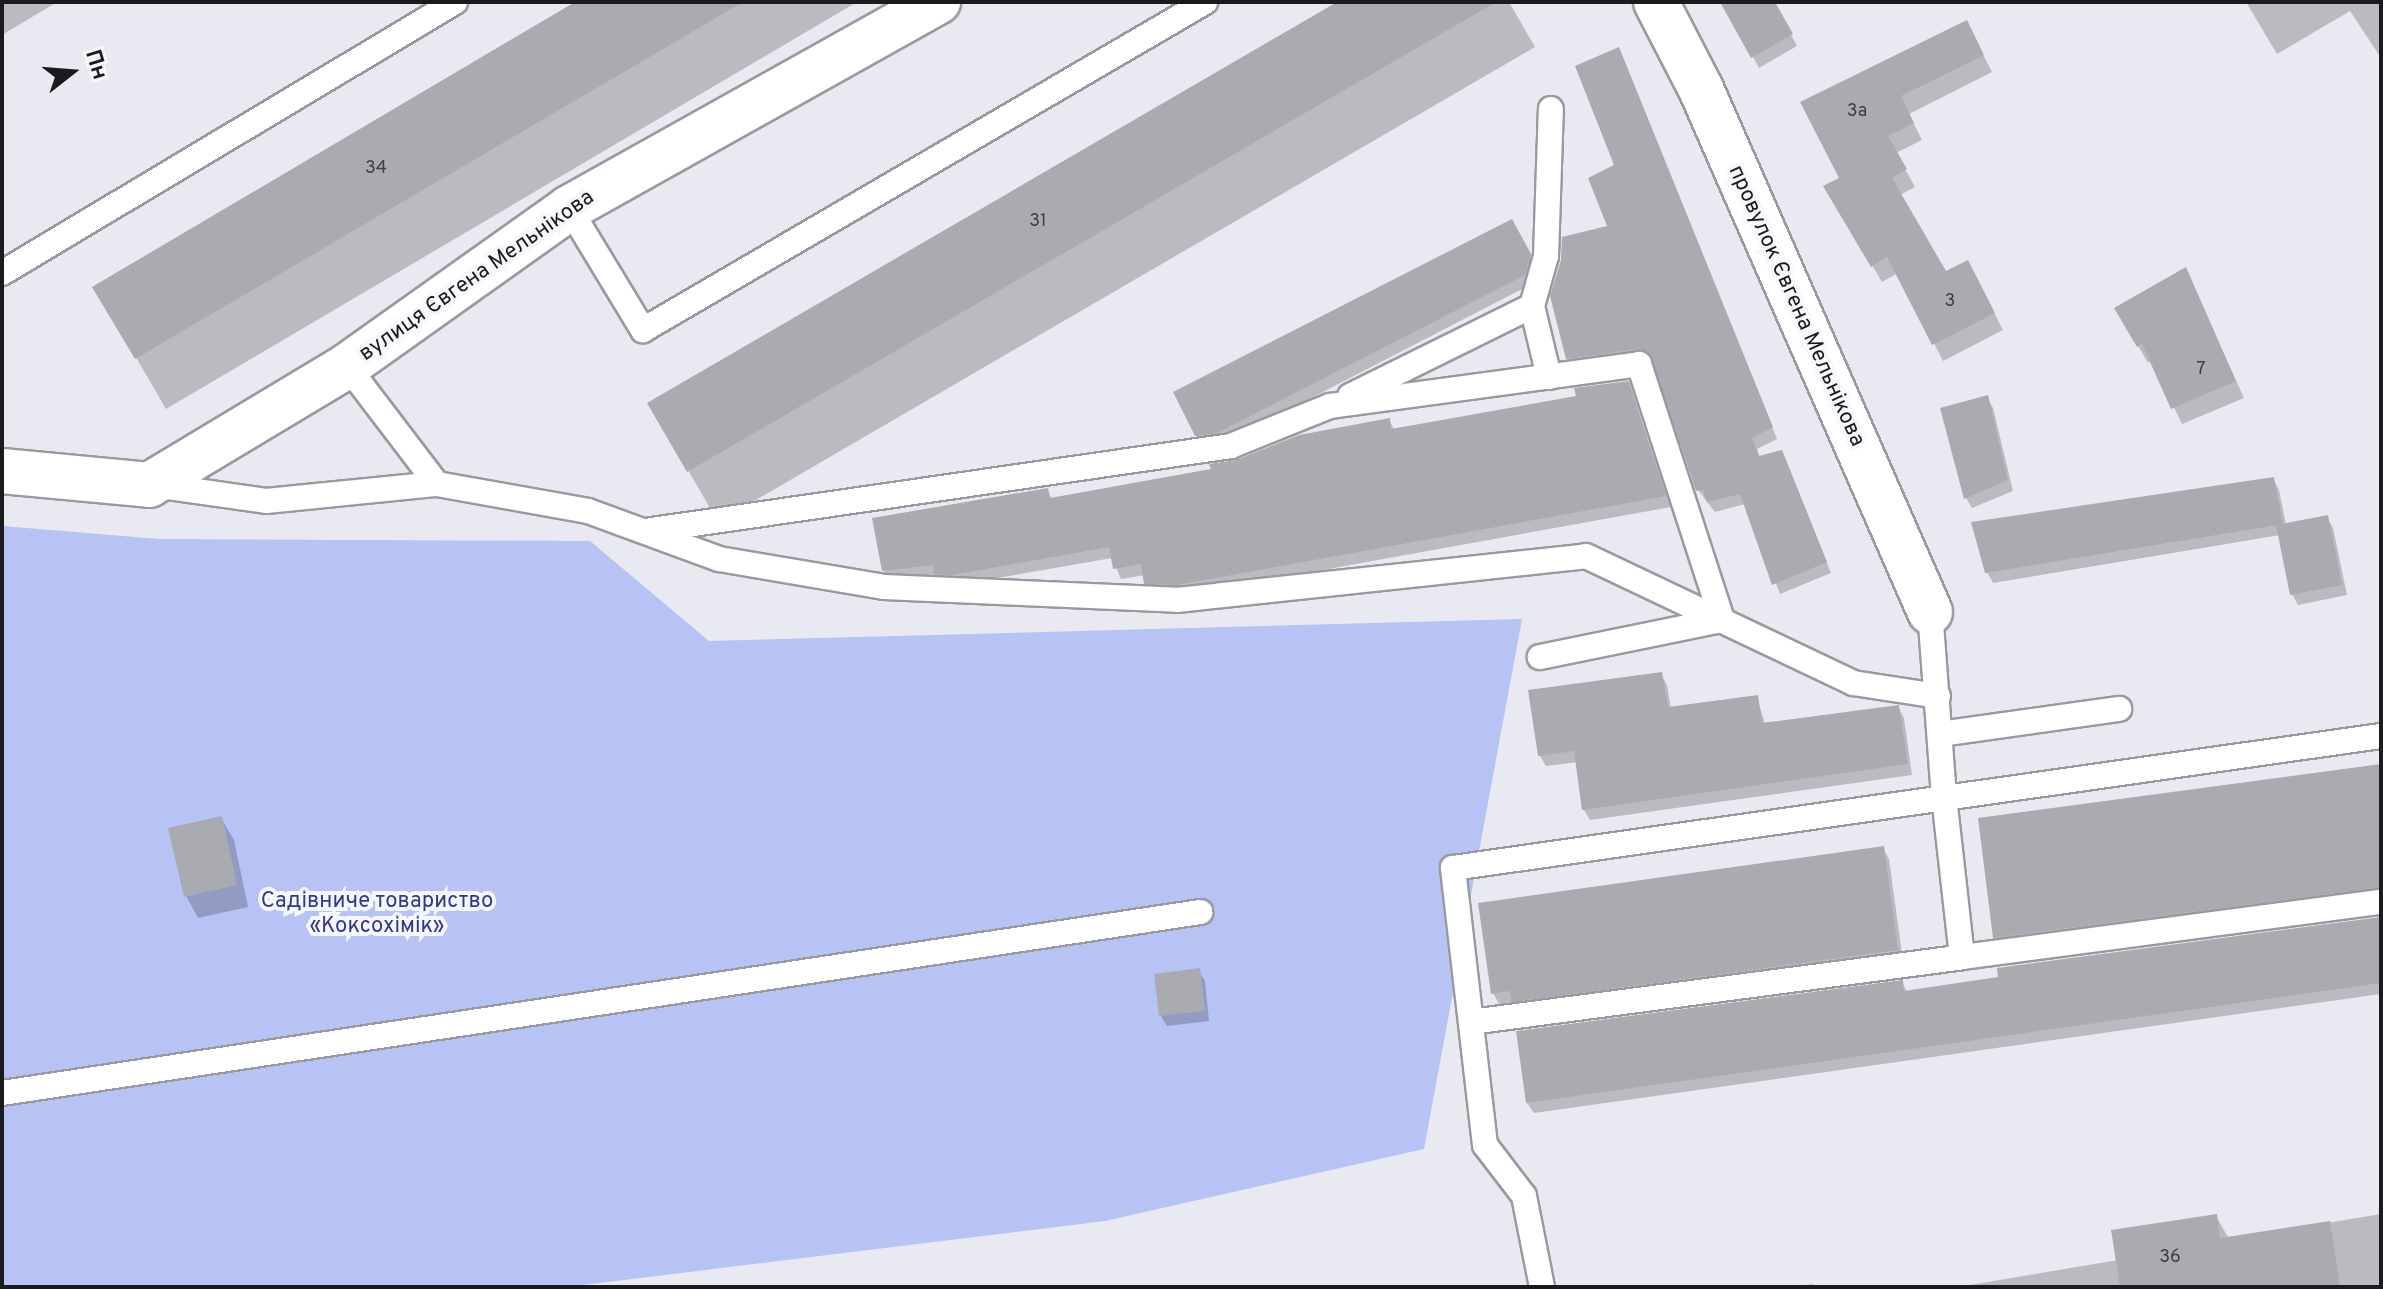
<!DOCTYPE html>
<meta charset="utf-8">
<style>
body{margin:0}
#map{position:relative;width:2383px;height:1289px;overflow:hidden;background:#e9eaf1;font-family:Overpass,sans-serif}
div>[style]{position:absolute}
.green>*{inset:0;background:#b7c2f5}
.shadow>*{inset:0;background:#0003}
.building>*{inset:0;background:#a9abb1}
.roads{filter:drop-shadow(2px 0 #999aa0) drop-shadow(-2px 0 #999aa0) drop-shadow(0 2px #999aa0) drop-shadow(0 -2px #999aa0)}
.service>*{height:24px;margin:-12px;padding:0 12px;transform-origin:12px;border-radius:12px;background:#fff}
.minor>*{height:44px;margin:-22px;padding:0 22px;transform-origin:22px;border-radius:22px;background:#fff}
.tertiary>*{height:44px;margin:-22px;padding:0 22px;transform-origin:22px;border-radius:22px;background:#fff}
span{translate:-50% -50%;white-space:nowrap;text-align:center;line-height:1.15;-webkit-text-stroke:8px #f6f8fe;paint-order:stroke}
.number-label{font-size:18px;color:#3e3f42}
.number-label span{-webkit-text-stroke-width:0}
.street-label{font-size:22px;color:#1a1b1d}
.park-label{font-size:22px;color:#32388c}
.frame{position:absolute;inset:0;border:4px solid #1a1b1d;pointer-events:none}
.north{position:absolute;left:32px;top:32px;width:80px;height:80px;-webkit-text-stroke:6px #f6f8fe;paint-order:stroke;rotate:73deg;font-size:22px;font-weight:700;line-height:32px;text-align:center;color:#1a1b1d}
.north::after{content:'';display:block;margin:auto;width:28px;height:36px;background:#1a1b1d;clip-path:polygon(50% 0,100% 100%,50% 72%,0 100%)}
</style>
<div id="map">
<div class="green">
<div style="clip-path:polygon(2px 526px,159px 539px,590px 541px,709px 641px,1522px 619px,1424px 1149px,1105px 1221px,567px 1287px,2px 1287px)"></div>
</div>
<div class="shadow">
<div style="clip-path:polygon(2px 2px,57px 2px,2px 35px)"></div>
<div style="clip-path:polygon(579px 2px,857px 2px,166px 409px,95px 287px)"></div>
<div style="clip-path:polygon(1341px 2px,1509px 2px,1535px 47px,718px 522px,650px 404px)"></div>
<div style="clip-path:polygon(1742px 2px,1774px 2px,1797px 46px,1759px 68px,1727px 10px)"></div>
<div style="clip-path:polygon(2246px 2px,2381px 2px,2381px 58px,2350px 11px,2277px 54px)"></div>
<div style="clip-path:polygon(1975px 39px,1992px 72px,1909px 114px,1922px 140px,1896px 153px,1915px 187px,1900px 195px,1945px 274px,1977px 279px,2003px 330px,1943px 361px,1898px 273px,1882px 282px,1826px 187px,1841px 178px,1803px 103px)"></div>
<div style="clip-path:polygon(1618px 50px,1777px 439px,1757px 449px,1760px 458px,1787px 463px,1831px 573px,1780px 594px,1745px 504px,1715px 512px,1698px 490px,1655px 363px,1644px 359px,1574px 369px,1568px 358px,1610px 227px,1617px 166px)"></div>
<div style="clip-path:polygon(1511px 222px,1536px 267px,1530px 285px,1224px 443px,1203px 446px,1196px 435px)"></div>
<div style="clip-path:polygon(2185px 269px,2244px 398px,2182px 424px,2151px 360px,2148px 363px,2116px 308px)"></div>
<div style="clip-path:polygon(1628px 383px,1671px 507px,1184px 595px,1152px 594px,1145px 575px,1121px 579px,1112px 558px,958px 585px,942px 584px,937px 575px,890px 581px,884px 571px,1047px 490px,1052px 499px,1214px 470px,1389px 420px,1395px 431px,1578px 398px)"></div>
<div style="clip-path:polygon(1987px 397px,1993px 408px,2013px 491px,1972px 508px,1966px 498px)"></div>
<div style="clip-path:polygon(2273px 479px,2279px 490px,2286px 525px,2327px 518px,2333px 528px,2347px 595px,2298px 605px,2292px 594px,2280px 535px,1993px 583px,1987px 572px)"></div>
<div style="clip-path:polygon(1661px 674px,1667px 685px,1671px 709px,1757px 697px,1765px 724px,1898px 707px,1904px 718px,1912px 775px,1590px 820px,1584px 810px,1578px 762px,1546px 766px,1540px 756px,1531px 691px)"></div>
<div style="clip-path:polygon(2381px 766px,2381px 898px,2001px 948px,1995px 937px)"></div>
<div style="clip-path:polygon(221px 818px,234px 840px,248px 907px,198px 918px,186px 896px)"></div>
<div style="clip-path:polygon(1883px 848px,1889px 859px,1903px 961px,1520px 1011px,1514px 1002px,1499px 1004px,1493px 993px)"></div>
<div style="clip-path:polygon(2381px 919px,2381px 994px,1534px 1113px,1527px 1103px,1902px 982px,1907px 992px)"></div>
<div style="clip-path:polygon(1198px 970px,1205px 981px,1209px 1021px,1167px 1026px,1161px 1016px)"></div>
<div style="clip-path:polygon(2381px 1214px,2381px 1287px,1958px 1287px,2118px 1260px,2216px 1216px,2229px 1239px)"></div>
<div style="clip-path:polygon(1813px 1284px,1815px 1287px,1794px 1287px)"></div>
</div>
<div class="building">
<div style="clip-path:polygon(575px 2px,743px 2px,135px 359px,92px 287px)"></div>
<div style="clip-path:polygon(1337px 2px,1496px 2px,687px 472px,647px 403px)"></div>
<div style="clip-path:polygon(1720px 2px,1775px 2px,1793px 34px,1751px 58px)"></div>
<div style="clip-path:polygon(1967px 20px,1984px 55px,1901px 96px,1914px 123px,1888px 136px,1907px 169px,1892px 178px,1946px 271px,1968px 260px,1995px 313px,1932px 345px,1887px 257px,1871px 267px,1823px 186px,1839px 178px,1800px 102px)"></div>
<div style="clip-path:polygon(1619px 47px,1773px 427px,1752px 438px,1759px 456px,1782px 450px,1827px 562px,1772px 585px,1740px 494px,1707px 502px,1703px 490px,1696px 491px,1650px 354px,1637px 349px,1566px 359px,1550px 296px,1561px 260px,1562px 237px,1607px 226px,1588px 178px,1614px 165px,1575px 66px)"></div>
<div style="clip-path:polygon(1512px 219px,1531px 254px,1525px 275px,1217px 433px,1195px 436px,1173px 392px)"></div>
<div style="clip-path:polygon(2186px 267px,2236px 381px,2171px 409px,2142px 344px,2137px 347px,2114px 308px)"></div>
<div style="clip-path:polygon(1629px 381px,1666px 496px,1177px 585px,1144px 584px,1141px 564px,1113px 569px,1109px 547px,952px 575px,934px 574px,933px 565px,882px 571px,872px 518px,1048px 488px,1050px 498px,1211px 469px,1209px 464px,1236px 460px,1299px 435px,1390px 418px,1391px 429px,1576px 396px,1574px 388px)"></div>
<div style="clip-path:polygon(1988px 395px,2008px 480px,1964px 499px,1940px 408px)"></div>
<div style="clip-path:polygon(2274px 477px,2283px 524px,1985px 573px,1971px 522px)"></div>
<div style="clip-path:polygon(2328px 515px,2342px 585px,2290px 595px,2276px 525px)"></div>
<div style="clip-path:polygon(1662px 672px,1668px 707px,1758px 695px,1762px 723px,1899px 705px,1908px 764px,1582px 810px,1574px 751px,1538px 756px,1528px 690px)"></div>
<div style="clip-path:polygon(2381px 764px,2381px 887px,1993px 938px,1978px 818px)"></div>
<div style="clip-path:polygon(222px 816px,237px 885px,184px 897px,168px 828px)"></div>
<div style="clip-path:polygon(1884px 846px,1898px 950px,1512px 1002px,1510px 991px,1491px 994px,1478px 903px)"></div>
<div style="clip-path:polygon(2381px 917px,2381px 983px,1526px 1103px,1516px 1031px,1903px 980px,1904px 991px,1998px 977px,1997px 968px)"></div>
<div style="clip-path:polygon(1200px 968px,1205px 1011px,1159px 1016px,1154px 974px)"></div>
<div style="clip-path:polygon(2217px 1214px,2220px 1238px,2330px 1221px,2340px 1287px,2120px 1287px,2111px 1230px)"></div>
</div>
<div class="roads">
<div class="service">
<div style="left:569px;top:208px;width:143px;rotate:58.8deg"></div>
<div style="left:643px;top:330px;width:651px;rotate:-30.27deg"></div>
<div style="left:2px;top:273px;width:528px;rotate:-30.89deg"></div>
<div style="left:1532px;top:306px;width:52px;rotate:-74.4deg"></div>
<div style="left:1546px;top:256px;width:147px;rotate:-88.1deg"></div>
<div style="left:347px;top:366px;width:148px;rotate:52.7deg"></div>
<div style="left:437px;top:484px;width:153px;rotate:10.1deg"></div>
<div style="left:588px;top:511px;width:140px;rotate:20.1deg"></div>
<div style="left:719px;top:559px;width:167px;rotate:9.6deg"></div>
<div style="left:884px;top:587px;width:293px;rotate:2.5deg"></div>
<div style="left:1177px;top:600px;width:411px;rotate:-6.1deg"></div>
<div style="left:1586px;top:556px;width:296px;rotate:25.4deg"></div>
<div style="left:1853px;top:683px;width:86px;rotate:8.7deg"></div>
<div style="left:1350px;top:396px;width:203px;rotate:-26.3deg"></div>
<div style="left:1532px;top:306px;width:73px;rotate:76.5deg"></div>
<div style="left:154px;top:485px;width:113px;rotate:8.1deg"></div>
<div style="left:266px;top:501px;width:172px;rotate:-5.7deg"></div>
<div style="left:645px;top:531px;width:592px;rotate:-8.25deg"></div>
<div style="left:1231px;top:446px;width:107px;rotate:-22deg"></div>
<div style="left:1330px;top:406px;width:312px;rotate:-7.7deg"></div>
<div style="left:1639px;top:364px;width:269px;rotate:72deg"></div>
<div style="left:1722px;top:620px;width:186px;rotate:168.5deg"></div>
<div style="left:1940px;top:734px;width:181px;rotate:-8deg"></div>
<div style="left:1962px;top:957px;width:423px;rotate:-7.5deg"></div>
<div style="left:1471px;top:1022px;width:495px;rotate:-7.5deg"></div>
<div style="left:1962px;top:957px;width:161px;rotate:-96.4deg"></div>
<div style="left:1944px;top:797px;width:186px;rotate:-94.3deg"></div>
<div style="left:2px;top:1093px;width:1212px;rotate:-8.59deg"></div>
<div style="left:1542px;top:1287px;width:93px;rotate:-101.2deg"></div>
<div style="left:1524px;top:1196px;width:64px;rotate:-127.4deg"></div>
<div style="left:1485px;top:1145px;width:279px;rotate:-96.6deg"></div>
<div style="left:1453px;top:868px;width:937px;rotate:-8.1deg"></div>
</div>
<div class="minor">
<div style="left:1656px;top:2px;width:98px;rotate:62.7deg"></div>
<div style="left:1701px;top:89px;width:571px;rotate:66.35deg"></div>
</div>
<div class="tertiary">
<div style="left:2px;top:471px;width:148px;rotate:5.4deg"></div>
<div style="left:149px;top:485px;width:231px;rotate:-31deg"></div>
<div style="left:347px;top:366px;width:272px;rotate:-35.4deg"></div>
<div style="left:569px;top:208px;width:423px;rotate:-29.2deg"></div>
</div>
</div>
<div class="number-label">
<span style="left:1857px;top:112px">3а</span>
<span style="left:376px;top:169px">34</span>
<span style="left:1038px;top:222px">31</span>
<span style="left:1950px;top:302px">3</span>
<span style="left:2201px;top:370px">7</span>
<span style="left:2170px;top:1258px">36</span>
</div>
<div class="street-label">
<span style="left:477px;top:276px;rotate:-35deg">вулиця Євгена Мельнікова</span>
<span style="left:1796px;top:306px;rotate:66deg">провулок Євгена Мельнікова</span>
</div>
<div class="park-label">
<span style="left:377px;top:914px">Садівниче товариство<br>«Коксохімік»</span>
</div>
<div class="frame"></div>
<div class="north">Пн</div>
</div>
